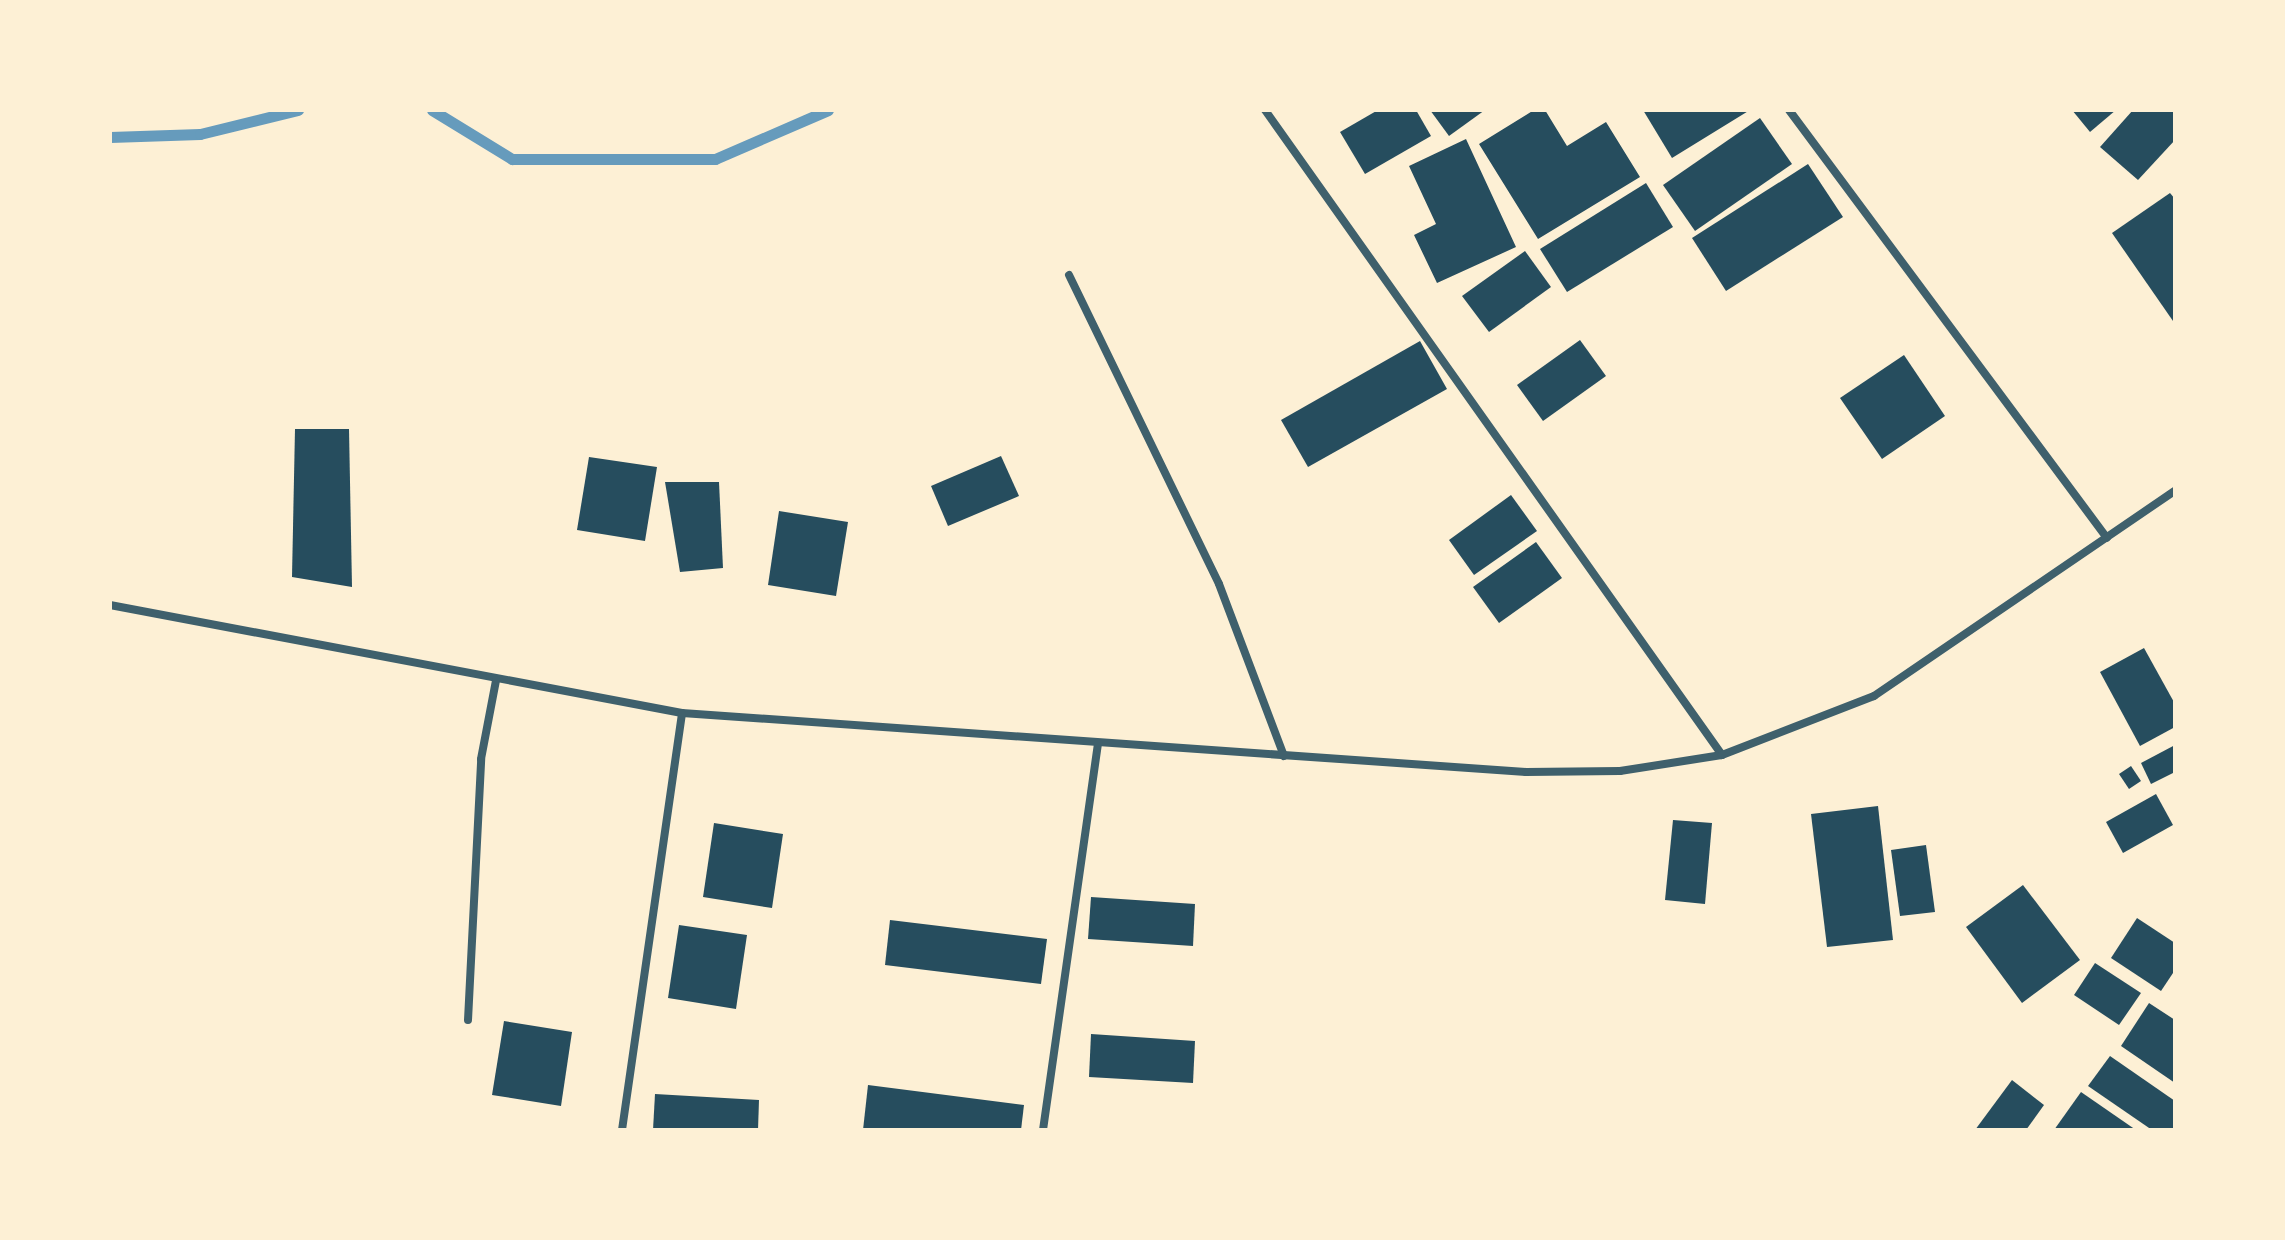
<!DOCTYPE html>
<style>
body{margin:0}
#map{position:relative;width:2285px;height:1240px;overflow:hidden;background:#fdf0d5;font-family:"Exo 2",sans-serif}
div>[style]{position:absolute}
.stream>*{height:11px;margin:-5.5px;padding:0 5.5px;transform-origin:5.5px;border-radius:5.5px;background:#669bbc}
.building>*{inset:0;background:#264d5e}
.minor>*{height:8px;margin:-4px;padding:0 4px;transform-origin:4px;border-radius:4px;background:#3f606c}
span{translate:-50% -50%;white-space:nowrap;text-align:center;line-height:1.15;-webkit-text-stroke:6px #fdf0d5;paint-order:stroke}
.frame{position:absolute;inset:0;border:112px solid #fdf0d5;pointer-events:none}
</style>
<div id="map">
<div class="stream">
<div style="left:432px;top:110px;width:94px;rotate:31.5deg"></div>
<div style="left:512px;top:159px;width:203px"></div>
<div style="left:715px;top:159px;width:123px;rotate:-23.4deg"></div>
<div style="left:110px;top:137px;width:90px;rotate:-1.9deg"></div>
<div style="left:200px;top:134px;width:101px;rotate:-13.8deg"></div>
</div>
<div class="building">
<div style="clip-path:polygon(1378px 110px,1416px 110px,1431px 136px,1365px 174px,1340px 132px)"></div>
<div style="clip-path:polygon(1430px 110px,1485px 110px,1449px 136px)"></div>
<div style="clip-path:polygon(1534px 110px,1545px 110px,1567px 146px,1606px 122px,1640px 177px,1538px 239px,1479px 144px)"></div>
<div style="clip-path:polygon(1643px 110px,1750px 110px,1672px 158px)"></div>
<div style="clip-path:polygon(2072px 110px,2116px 110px,2090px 132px)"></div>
<div style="clip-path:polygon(2133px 110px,2175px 110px,2175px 140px,2138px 180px,2100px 147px)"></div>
<div style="clip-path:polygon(1760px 118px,1792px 164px,1695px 231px,1663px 185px)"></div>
<div style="clip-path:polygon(1466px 139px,1516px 247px,1437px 283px,1414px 235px,1436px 224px,1409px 166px)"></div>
<div style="clip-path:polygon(1808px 164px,1843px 217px,1726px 291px,1692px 238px)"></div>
<div style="clip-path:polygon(1646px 183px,1673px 227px,1567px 292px,1540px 249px)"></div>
<div style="clip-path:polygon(2170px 193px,2175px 199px,2173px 321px,2112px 233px)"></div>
<div style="clip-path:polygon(1525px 251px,1551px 287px,1489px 332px,1462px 296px)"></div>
<div style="clip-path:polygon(1580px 340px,1606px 376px,1543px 421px,1517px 385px)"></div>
<div style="clip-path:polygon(1420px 341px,1447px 389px,1308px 467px,1281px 420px)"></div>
<div style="clip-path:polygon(1904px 355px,1945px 416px,1882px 459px,1840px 398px)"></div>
<div style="clip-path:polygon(295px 429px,349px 429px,352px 587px,292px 577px)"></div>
<div style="clip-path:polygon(1001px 456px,1019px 496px,948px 526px,931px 486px)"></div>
<div style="clip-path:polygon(589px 457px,657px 467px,645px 541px,577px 530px)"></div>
<div style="clip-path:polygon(665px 482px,719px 482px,723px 568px,680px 572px)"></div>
<div style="clip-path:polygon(1511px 495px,1537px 531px,1474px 575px,1449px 540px)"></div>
<div style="clip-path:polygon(779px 511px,848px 522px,836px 596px,768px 585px)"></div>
<div style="clip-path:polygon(1536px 542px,1562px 578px,1499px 623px,1473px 587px)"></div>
<div style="clip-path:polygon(2144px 648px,2175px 704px,2175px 727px,2140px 746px,2100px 672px)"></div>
<div style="clip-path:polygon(2175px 745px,2175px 772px,2151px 784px,2141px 763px)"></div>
<div style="clip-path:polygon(2131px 766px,2141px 781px,2129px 789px,2119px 774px)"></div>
<div style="clip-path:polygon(2156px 794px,2173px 825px,2123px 853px,2106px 822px)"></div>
<div style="clip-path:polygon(1878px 806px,1893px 940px,1827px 947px,1811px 814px)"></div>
<div style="clip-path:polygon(1673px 820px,1712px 823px,1705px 904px,1665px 900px)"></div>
<div style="clip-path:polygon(714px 823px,783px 834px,772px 908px,703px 897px)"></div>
<div style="clip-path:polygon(1926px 845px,1935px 912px,1900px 916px,1891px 850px)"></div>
<div style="clip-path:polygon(2023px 885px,2080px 960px,2022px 1003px,1966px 927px)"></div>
<div style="clip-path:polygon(1091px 897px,1195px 904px,1193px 946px,1088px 939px)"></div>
<div style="clip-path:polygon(2137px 918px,2175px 943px,2175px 970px,2161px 991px,2111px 958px)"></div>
<div style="clip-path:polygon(890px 920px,1047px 939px,1041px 984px,885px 965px)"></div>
<div style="clip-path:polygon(679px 925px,747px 935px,736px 1009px,668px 998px)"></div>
<div style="clip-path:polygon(2095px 963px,2141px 993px,2119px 1025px,2074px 995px)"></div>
<div style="clip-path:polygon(2149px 1003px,2175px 1020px,2175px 1083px,2121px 1046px)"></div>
<div style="clip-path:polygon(504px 1021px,572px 1032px,561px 1106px,492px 1095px)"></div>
<div style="clip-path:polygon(1091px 1034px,1195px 1041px,1193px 1083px,1089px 1077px)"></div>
<div style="clip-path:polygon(2110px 1056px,2175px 1101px,2175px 1130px,2152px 1130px,2088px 1086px)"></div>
<div style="clip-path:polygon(2012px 1080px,2044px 1105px,2026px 1130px,1975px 1130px)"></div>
<div style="clip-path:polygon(868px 1085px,1024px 1105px,1021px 1130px,863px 1130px)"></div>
<div style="clip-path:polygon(2081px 1092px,2136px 1130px,2054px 1130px)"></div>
<div style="clip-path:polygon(655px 1094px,759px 1100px,758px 1130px,653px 1130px)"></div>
</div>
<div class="minor">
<div style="left:1265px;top:110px;width:790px;rotate:54.68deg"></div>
<div style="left:1789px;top:110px;width:533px;rotate:53.39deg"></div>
<div style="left:1069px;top:275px;width:343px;rotate:64.1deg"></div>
<div style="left:1219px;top:584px;width:184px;rotate:69.3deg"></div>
<div style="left:110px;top:605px;width:582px;rotate:10.69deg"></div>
<div style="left:682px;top:713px;width:846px;rotate:4deg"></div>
<div style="left:1526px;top:772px;width:94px;rotate:-0.6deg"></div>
<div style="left:1620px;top:771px;width:103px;rotate:-8.9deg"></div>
<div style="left:1722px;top:755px;width:163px;rotate:-21.2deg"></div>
<div style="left:1874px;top:696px;width:364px;rotate:-34.3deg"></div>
<div style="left:468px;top:1020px;width:261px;rotate:-87.1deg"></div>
<div style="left:481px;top:759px;width:80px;rotate:-79.2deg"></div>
<div style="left:622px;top:1130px;width:421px;rotate:-81.8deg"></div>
<div style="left:1043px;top:1130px;width:391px;rotate:-81.9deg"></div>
</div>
<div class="frame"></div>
</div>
